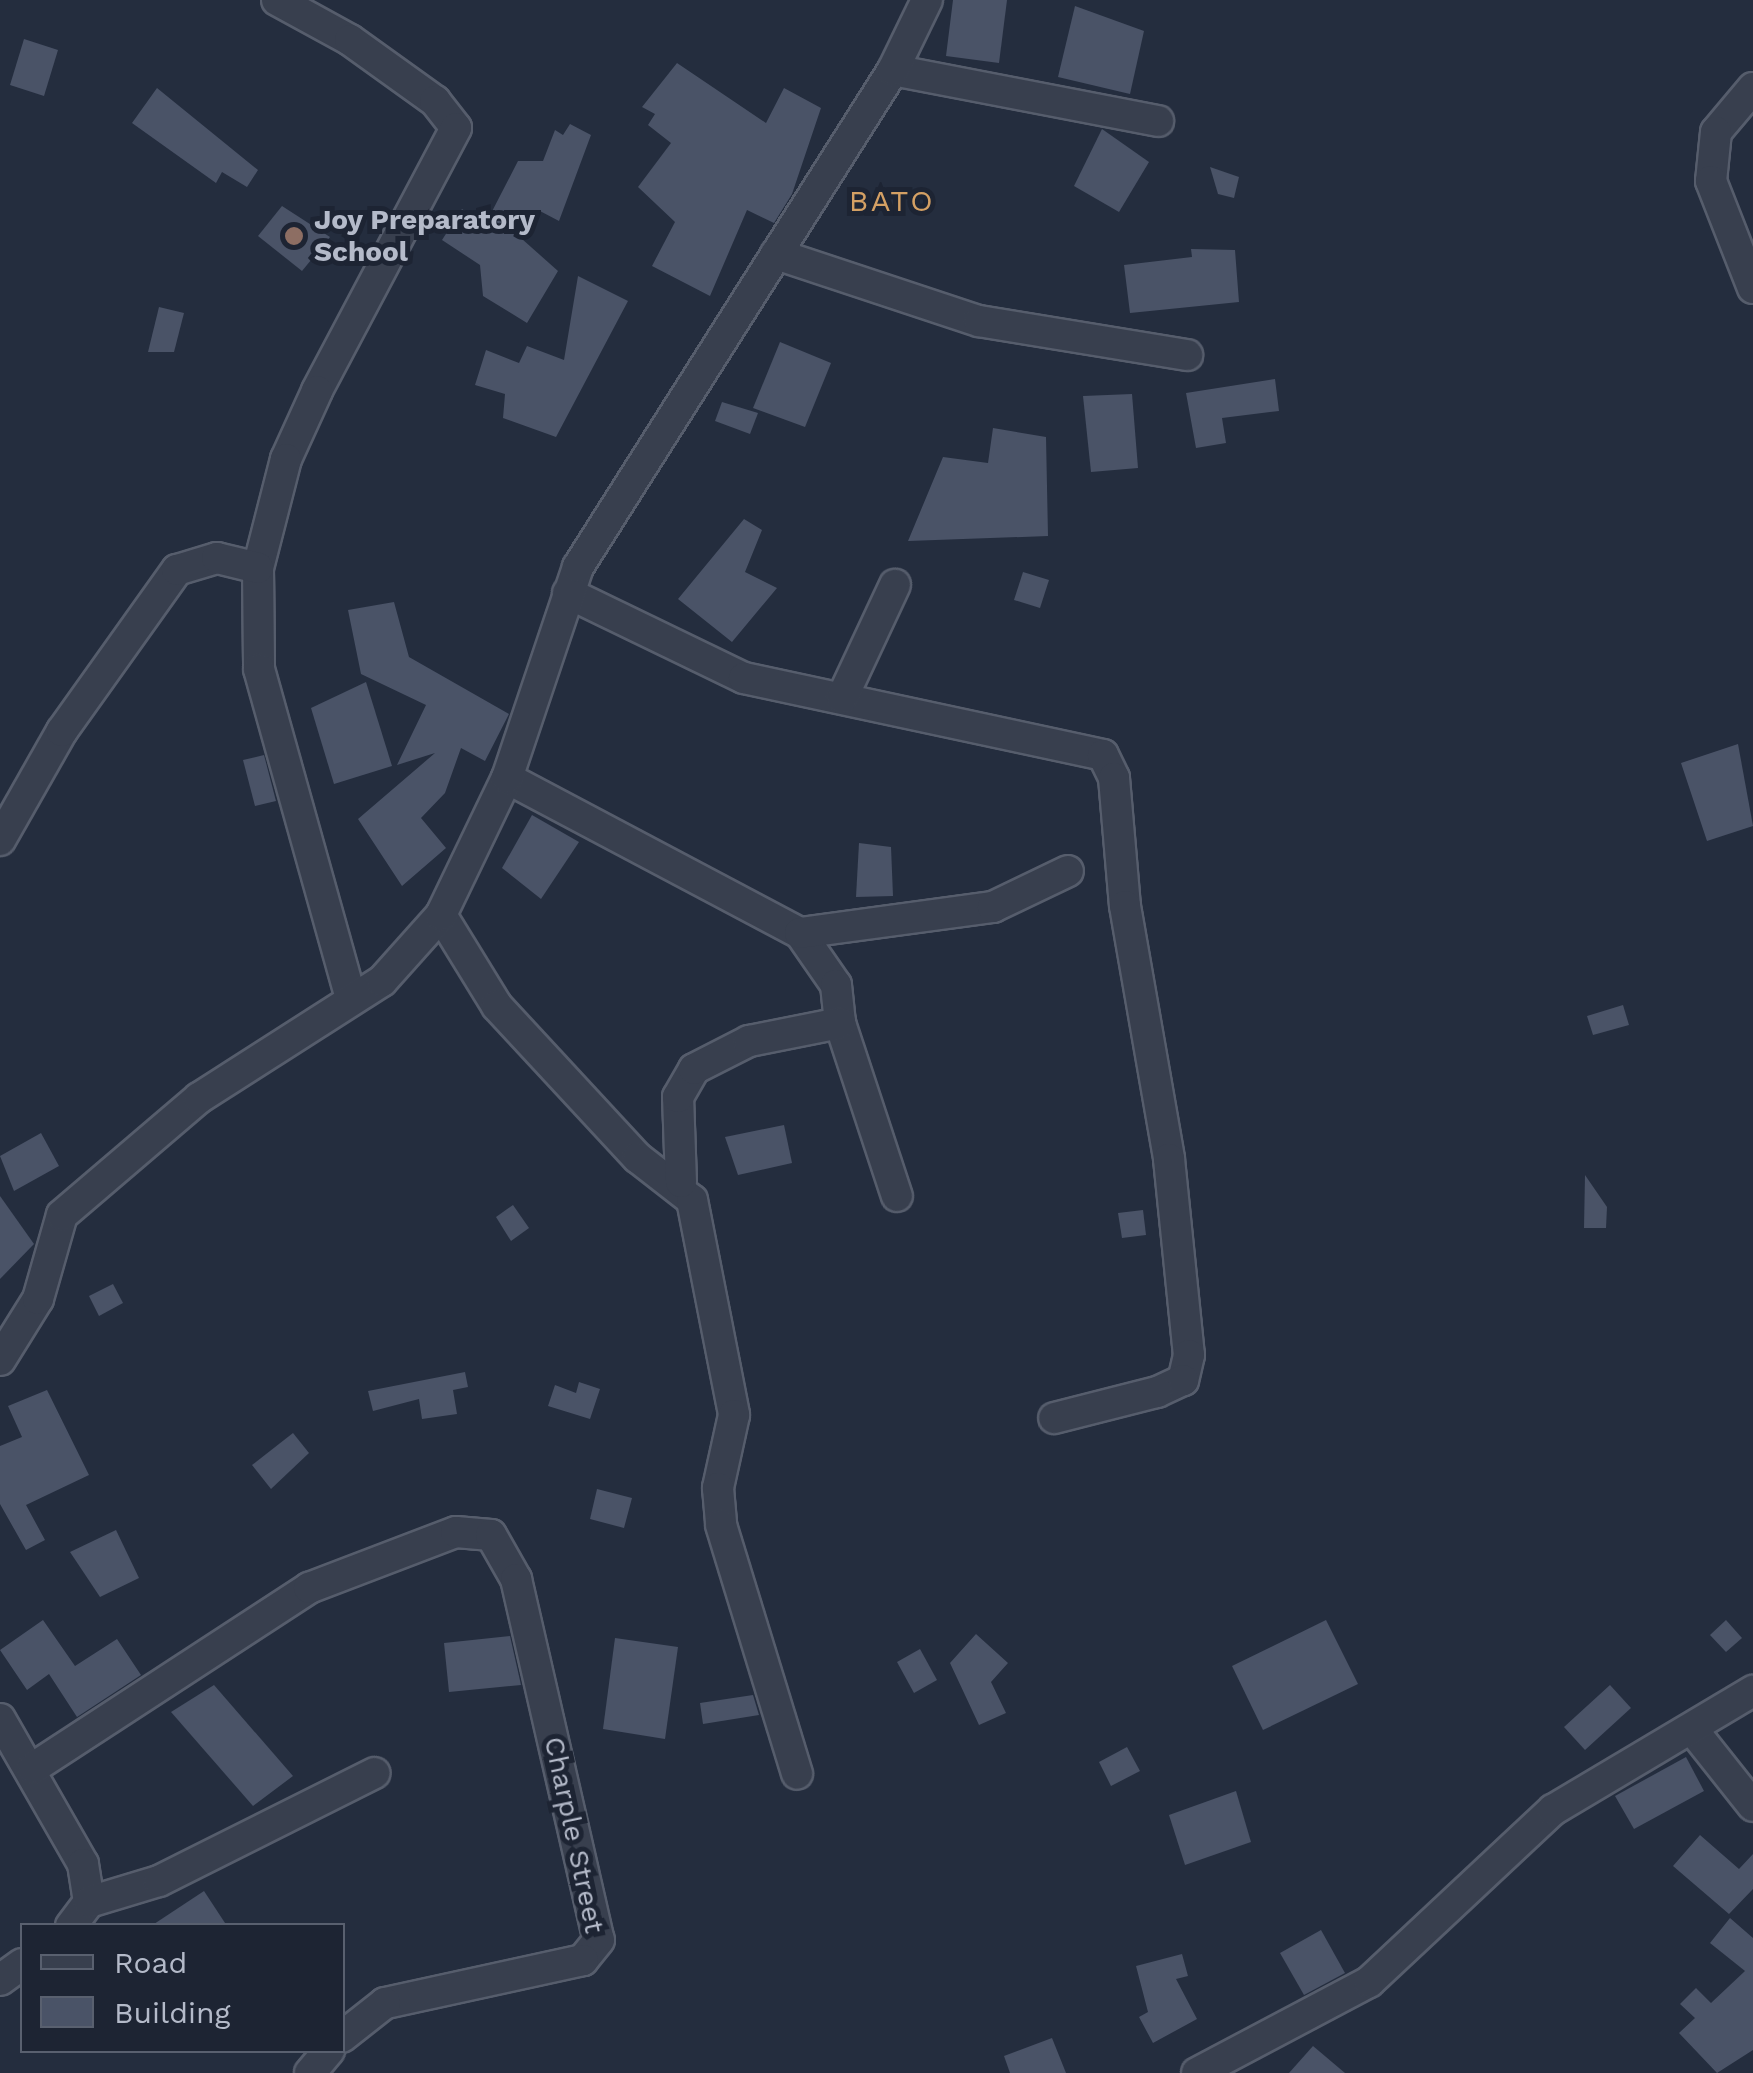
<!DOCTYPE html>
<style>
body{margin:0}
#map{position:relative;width:1753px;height:2073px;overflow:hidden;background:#242d3e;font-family:"Work Sans",sans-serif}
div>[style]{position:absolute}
.building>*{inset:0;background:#4a5367}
.roads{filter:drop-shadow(2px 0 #565d6c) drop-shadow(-2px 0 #565d6c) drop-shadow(0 2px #565d6c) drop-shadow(0 -2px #565d6c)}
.minor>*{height:30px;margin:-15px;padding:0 15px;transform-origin:15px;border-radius:15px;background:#383f4e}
.dots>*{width:28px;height:28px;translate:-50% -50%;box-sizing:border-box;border:5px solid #1d2433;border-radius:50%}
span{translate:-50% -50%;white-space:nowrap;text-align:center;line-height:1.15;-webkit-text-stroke:10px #1d2433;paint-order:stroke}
.poi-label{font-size:28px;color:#b4bac9;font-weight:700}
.left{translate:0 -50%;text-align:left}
.street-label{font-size:28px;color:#b4bac9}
.neighbourhood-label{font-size:30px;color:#d4a064;letter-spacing:2.5px}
.legend{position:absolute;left:20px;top:1923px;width:325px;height:130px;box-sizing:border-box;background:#1d2433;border:2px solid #59606f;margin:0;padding:12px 18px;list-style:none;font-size:30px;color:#b4bac9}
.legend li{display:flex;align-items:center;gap:20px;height:50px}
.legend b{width:50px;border:2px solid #59606f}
</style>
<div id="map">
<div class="building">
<div style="clip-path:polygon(953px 0,1007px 0,999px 63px,946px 56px)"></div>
<div style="clip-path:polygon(1075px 6px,1144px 31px,1130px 94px,1058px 77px)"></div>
<div style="clip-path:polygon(24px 39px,58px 50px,44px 96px,10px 85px)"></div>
<div style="clip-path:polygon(677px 63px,766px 123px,784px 88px,821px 108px,792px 194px,774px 223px,747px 210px,710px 296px,652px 266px,675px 222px,638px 187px,671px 143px,648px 125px,655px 114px,642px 107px)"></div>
<div style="clip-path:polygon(157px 88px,258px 170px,247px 187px,222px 172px,216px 183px,132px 123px)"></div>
<div style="clip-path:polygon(570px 124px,591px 135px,559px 221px,538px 210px,522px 239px,558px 271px,527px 323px,483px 296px,480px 265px,442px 240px,462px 209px,485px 225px,518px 161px,543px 161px,555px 130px,563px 135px)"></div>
<div style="clip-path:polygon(1102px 129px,1149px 162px,1119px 212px,1074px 186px)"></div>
<div style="clip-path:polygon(1210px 167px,1239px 177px,1234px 198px,1218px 194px)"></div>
<div style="clip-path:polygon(282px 206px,330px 237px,302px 271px,258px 236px)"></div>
<div style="clip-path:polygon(1191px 249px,1235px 250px,1239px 302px,1130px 313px,1124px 265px,1192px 257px)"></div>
<div style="clip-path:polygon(578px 276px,628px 301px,556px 437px,503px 418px,505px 394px,475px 385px,486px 350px,519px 363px,527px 346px,564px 360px)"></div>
<div style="clip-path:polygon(159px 307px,184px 313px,174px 352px,148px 352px)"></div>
<div style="clip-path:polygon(780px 342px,831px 363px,805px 427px,753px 408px)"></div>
<div style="clip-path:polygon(1275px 379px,1279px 411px,1222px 418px,1226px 443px,1196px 448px,1186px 393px)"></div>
<div style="clip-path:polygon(1132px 394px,1138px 468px,1091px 472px,1083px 396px)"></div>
<div style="clip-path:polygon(722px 402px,758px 413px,750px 434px,715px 421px)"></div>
<div style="clip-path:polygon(993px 428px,1046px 437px,1048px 536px,908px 541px,943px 457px,988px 463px)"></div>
<div style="clip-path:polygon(744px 519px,762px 530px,745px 572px,777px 588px,732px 642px,678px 599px)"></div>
<div style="clip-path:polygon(1023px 572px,1049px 580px,1040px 608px,1014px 600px)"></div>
<div style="clip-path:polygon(394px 602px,409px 657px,509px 714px,485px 761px,461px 748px,445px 793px,421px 818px,446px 848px,402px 886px,358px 819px,435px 753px,397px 765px,426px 705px,361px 674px,348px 610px)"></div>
<div style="clip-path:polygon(366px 682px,392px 766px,334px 784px,311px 708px)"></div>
<div style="clip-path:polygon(1738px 744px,1753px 826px,1707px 841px,1681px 763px)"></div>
<div style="clip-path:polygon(264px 755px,276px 801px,255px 806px,243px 760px)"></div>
<div style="clip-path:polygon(532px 815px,579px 842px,541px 899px,502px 868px)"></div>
<div style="clip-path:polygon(859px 843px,891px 847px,893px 896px,856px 897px)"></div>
<div style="clip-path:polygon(1623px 1005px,1629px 1025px,1593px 1035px,1587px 1016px)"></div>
<div style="clip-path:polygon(784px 1125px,792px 1163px,738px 1175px,725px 1137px)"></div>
<div style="clip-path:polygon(41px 1133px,59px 1166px,14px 1191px,0 1156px)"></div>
<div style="clip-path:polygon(1585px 1175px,1607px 1207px,1606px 1228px,1584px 1228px)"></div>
<div style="clip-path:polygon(0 1196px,34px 1244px,0 1279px)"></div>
<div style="clip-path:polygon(513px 1205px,529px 1228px,511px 1241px,496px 1217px)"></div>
<div style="clip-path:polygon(1143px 1210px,1146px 1235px,1122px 1238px,1118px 1213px)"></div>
<div style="clip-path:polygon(113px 1284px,123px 1303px,99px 1316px,89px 1296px)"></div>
<div style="clip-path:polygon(465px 1372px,468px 1387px,453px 1390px,457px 1414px,422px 1419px,419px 1399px,373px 1411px,368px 1391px)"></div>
<div style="clip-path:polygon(579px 1382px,600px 1389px,590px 1419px,548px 1406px,555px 1385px,576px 1393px)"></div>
<div style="clip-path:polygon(47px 1390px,89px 1475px,26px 1505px,45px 1540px,26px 1550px,0 1504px,0 1446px,22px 1437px,8px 1406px)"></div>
<div style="clip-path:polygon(293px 1433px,309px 1453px,271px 1489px,252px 1465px)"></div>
<div style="clip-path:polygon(597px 1489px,632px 1498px,624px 1528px,590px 1519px)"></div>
<div style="clip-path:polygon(116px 1530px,139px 1578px,100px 1597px,70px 1552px)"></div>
<div style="clip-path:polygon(43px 1620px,75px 1666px,117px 1639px,141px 1675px,77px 1717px,49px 1674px,27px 1690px,0 1650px)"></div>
<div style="clip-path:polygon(1326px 1620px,1358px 1684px,1263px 1730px,1232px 1666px)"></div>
<div style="clip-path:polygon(1726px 1620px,1742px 1638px,1726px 1652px,1710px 1635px)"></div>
<div style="clip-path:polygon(976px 1634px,1008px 1663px,991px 1682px,1006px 1713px,979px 1725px,950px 1663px)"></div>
<div style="clip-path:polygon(510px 1636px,521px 1685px,449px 1692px,444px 1643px)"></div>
<div style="clip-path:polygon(615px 1638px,678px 1647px,665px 1739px,603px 1729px)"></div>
<div style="clip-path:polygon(920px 1649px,937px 1680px,914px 1693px,897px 1662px)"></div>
<div style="clip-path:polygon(214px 1685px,293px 1776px,253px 1806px,171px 1712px)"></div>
<div style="clip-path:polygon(1610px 1685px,1631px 1708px,1585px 1750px,1564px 1727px)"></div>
<div style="clip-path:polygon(753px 1695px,759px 1715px,703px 1724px,700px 1703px)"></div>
<div style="clip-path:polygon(1127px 1747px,1140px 1771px,1111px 1786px,1099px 1762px)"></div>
<div style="clip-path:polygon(1686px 1757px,1704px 1791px,1634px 1829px,1615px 1796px)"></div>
<div style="clip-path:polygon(1236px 1791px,1251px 1842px,1185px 1865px,1169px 1815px)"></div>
<div style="clip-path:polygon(1700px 1835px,1739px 1869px,1753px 1854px,1753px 1889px,1729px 1914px,1673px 1866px)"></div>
<div style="clip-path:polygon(204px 1891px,227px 1926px,151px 1926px)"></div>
<div style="clip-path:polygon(1730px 1918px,1753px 1938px,1753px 2050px,1717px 2073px,1679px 2033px,1695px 2018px,1680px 2004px,1696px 1988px,1711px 2003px,1745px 1971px,1710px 1943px)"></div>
<div style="clip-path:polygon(1321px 1930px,1345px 1973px,1304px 1995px,1280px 1953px)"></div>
<div style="clip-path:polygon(1182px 1954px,1188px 1976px,1176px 1979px,1197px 2019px,1153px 2043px,1139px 2017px,1148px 2012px,1136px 1966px)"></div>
<div style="clip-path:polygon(1052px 2038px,1066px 2073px,1010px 2073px,1004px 2056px)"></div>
<div style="clip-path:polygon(1313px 2046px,1345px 2073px,1289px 2073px)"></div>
</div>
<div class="roads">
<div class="minor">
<div style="left:277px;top:0;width:83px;rotate:28.7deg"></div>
<div style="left:350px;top:40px;width:105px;rotate:35.7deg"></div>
<div style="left:435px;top:101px;width:34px;rotate:52deg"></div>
<div style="left:456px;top:128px;width:297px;rotate:117.9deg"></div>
<div style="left:317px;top:391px;width:75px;rotate:114.5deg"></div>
<div style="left:286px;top:459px;width:113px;rotate:104.4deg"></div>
<div style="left:258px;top:568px;width:101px;rotate:89.4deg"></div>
<div style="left:259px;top:669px;width:339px;rotate:74.4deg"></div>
<div style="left:893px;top:70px;width:270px;rotate:10.9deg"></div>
<div style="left:1753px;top:88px;width:57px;rotate:130.1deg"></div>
<div style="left:1716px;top:132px;width:49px;rotate:95.8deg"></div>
<div style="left:1711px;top:181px;width:115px;rotate:68.6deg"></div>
<div style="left:776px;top:254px;width:214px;rotate:18.3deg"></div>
<div style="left:979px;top:321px;width:211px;rotate:9.3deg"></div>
<div style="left:568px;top:593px;width:195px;rotate:25.8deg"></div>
<div style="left:744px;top:678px;width:367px;rotate:12.1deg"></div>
<div style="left:1103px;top:755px;width:25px;rotate:64deg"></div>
<div style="left:1114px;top:778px;width:128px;rotate:85.1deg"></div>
<div style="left:1125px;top:906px;width:257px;rotate:80.1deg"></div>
<div style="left:1169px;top:1159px;width:197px;rotate:84.2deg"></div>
<div style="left:1189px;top:1355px;width:26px;rotate:103deg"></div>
<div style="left:1183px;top:1380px;width:29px;rotate:155deg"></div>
<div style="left:1157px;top:1392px;width:106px;rotate:165.8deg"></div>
<div style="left:842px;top:698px;width:125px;rotate:-64.9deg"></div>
<div style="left:507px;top:778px;width:331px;rotate:27.9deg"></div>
<div style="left:800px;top:933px;width:63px;rotate:55.3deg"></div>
<div style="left:836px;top:985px;width:38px;rotate:84deg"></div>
<div style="left:840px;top:1023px;width:182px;rotate:71.8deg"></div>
<div style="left:0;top:840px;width:125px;rotate:-60.4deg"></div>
<div style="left:62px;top:731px;width:198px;rotate:-54.5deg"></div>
<div style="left:177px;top:570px;width:42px;rotate:-16.7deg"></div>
<div style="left:217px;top:558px;width:42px;rotate:13.7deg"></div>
<div style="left:441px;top:915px;width:107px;rotate:58.4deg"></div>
<div style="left:497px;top:1006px;width:207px;rotate:47.2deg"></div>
<div style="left:638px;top:1158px;width:68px;rotate:37.9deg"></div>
<div style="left:692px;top:1200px;width:219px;rotate:78.9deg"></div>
<div style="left:734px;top:1415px;width:75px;rotate:102.4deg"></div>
<div style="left:718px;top:1488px;width:37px;rotate:85deg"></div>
<div style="left:721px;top:1525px;width:260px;rotate:73deg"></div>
<div style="left:800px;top:933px;width:195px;rotate:-7.7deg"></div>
<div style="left:993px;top:907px;width:83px;rotate:-25.6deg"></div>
<div style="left:681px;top:1182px;width:85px;rotate:-92deg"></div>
<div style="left:678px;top:1097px;width:32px;rotate:-60deg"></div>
<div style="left:694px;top:1069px;width:62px;rotate:-27deg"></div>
<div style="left:749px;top:1041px;width:93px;rotate:-11.2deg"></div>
<div style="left:0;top:1360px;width:72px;rotate:-58.1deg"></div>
<div style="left:38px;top:1299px;width:87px;rotate:-74.1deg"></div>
<div style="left:62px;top:1215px;width:180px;rotate:-40.5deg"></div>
<div style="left:199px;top:1098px;width:217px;rotate:-32.6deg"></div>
<div style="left:382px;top:981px;width:89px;rotate:-48.2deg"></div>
<div style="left:441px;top:915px;width:152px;rotate:-64.3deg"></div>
<div style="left:507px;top:778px;width:223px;rotate:-71.4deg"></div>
<div style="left:578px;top:567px;width:588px;rotate:-57.63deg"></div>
<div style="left:893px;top:70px;width:78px;rotate:-64.1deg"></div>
<div style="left:0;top:1719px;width:167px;rotate:60.2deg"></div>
<div style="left:83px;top:1864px;width:38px;rotate:81deg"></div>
<div style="left:89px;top:1902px;width:30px;rotate:127deg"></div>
<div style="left:1692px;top:1729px;width:98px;rotate:51.6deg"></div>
<div style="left:33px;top:1768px;width:330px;rotate:-33.1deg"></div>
<div style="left:309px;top:1588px;width:157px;rotate:-20.9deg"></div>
<div style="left:456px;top:1532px;width:35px;rotate:5deg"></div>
<div style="left:491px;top:1535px;width:51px;rotate:60.4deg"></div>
<div style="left:516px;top:1579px;width:370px;rotate:77.1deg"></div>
<div style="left:599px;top:1940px;width:26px;rotate:129deg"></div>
<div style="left:583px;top:1960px;width:203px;rotate:167.7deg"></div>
<div style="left:385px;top:2003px;width:55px;rotate:141.7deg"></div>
<div style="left:89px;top:1902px;width:73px;rotate:-16.7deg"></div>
<div style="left:159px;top:1881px;width:241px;rotate:-26.6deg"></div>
<div style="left:0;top:1980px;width:27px;rotate:-36deg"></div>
<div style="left:310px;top:2073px;width:30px;rotate:-50deg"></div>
<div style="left:1197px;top:2073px;width:195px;rotate:-27.9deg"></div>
<div style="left:1369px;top:1982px;width:252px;rotate:-43.1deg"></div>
<div style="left:1553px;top:1810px;width:233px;rotate:-30.8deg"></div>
</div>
</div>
<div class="dots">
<div style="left:294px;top:236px;background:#8d6e63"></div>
</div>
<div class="poi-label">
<span class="left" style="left:314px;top:236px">Joy Preparatory<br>School</span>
</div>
<div class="street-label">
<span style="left:574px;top:1835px;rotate:78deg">Charple Street</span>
</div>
<div class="neighbourhood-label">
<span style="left:892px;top:201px">BATO</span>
</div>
<ul class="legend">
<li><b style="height:12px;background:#383f4e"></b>Road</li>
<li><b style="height:28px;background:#4a5367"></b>Building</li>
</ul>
</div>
